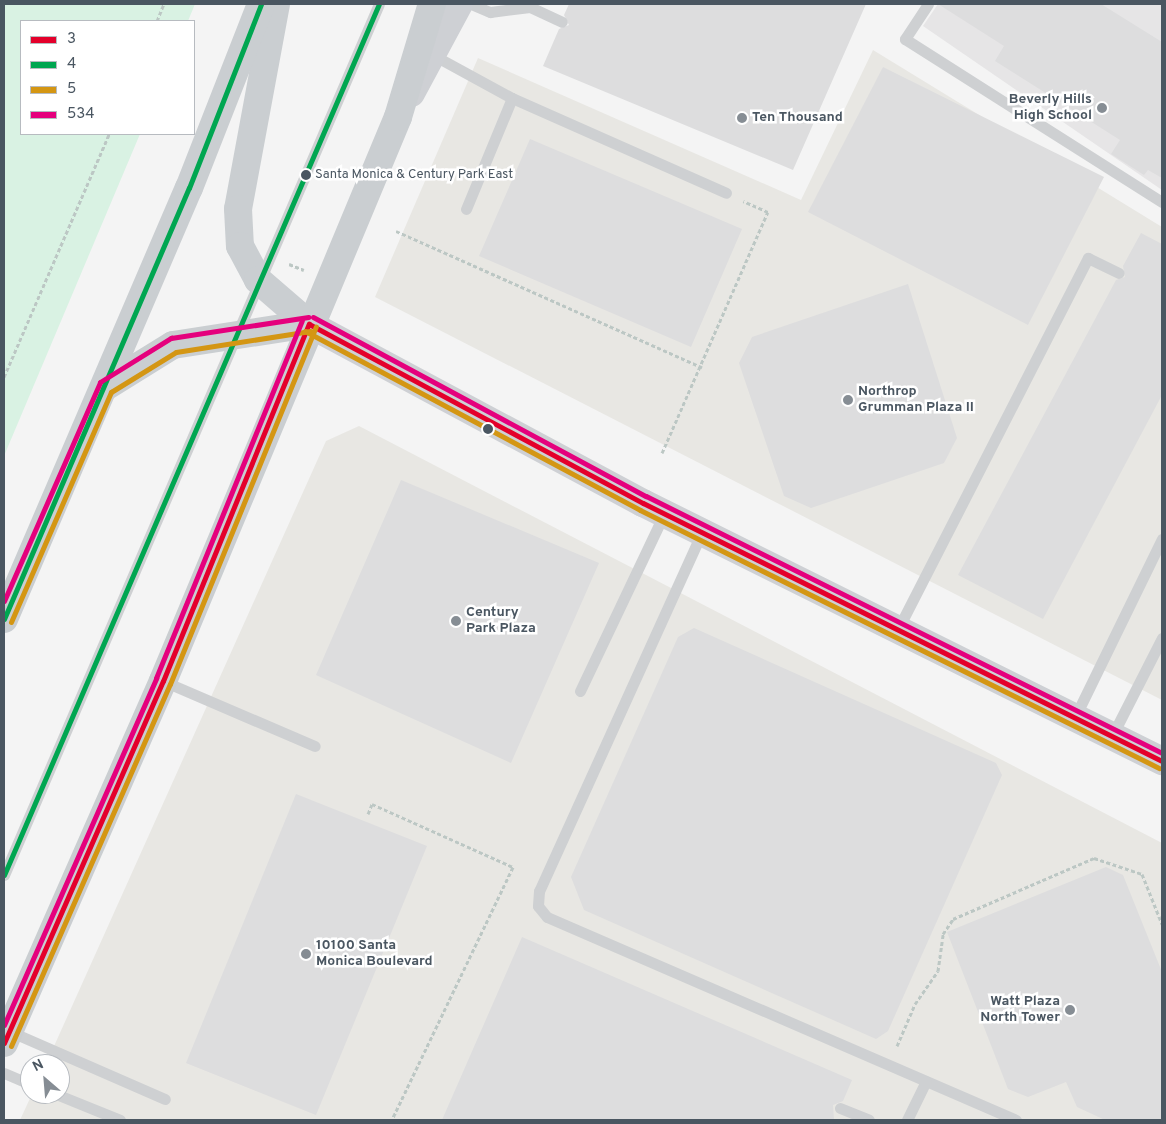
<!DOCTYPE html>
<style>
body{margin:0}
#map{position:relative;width:1166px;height:1124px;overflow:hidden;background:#f4f4f4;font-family:Overpass,sans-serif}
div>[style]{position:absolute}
.commercial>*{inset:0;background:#e8e7e3}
.education>*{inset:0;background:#e6e5e6}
.green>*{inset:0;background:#d9f2e3}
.building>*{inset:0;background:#ddddde}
.path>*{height:3px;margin-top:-1.5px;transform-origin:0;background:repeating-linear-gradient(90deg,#bcc7c4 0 4px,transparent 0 6.5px)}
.lane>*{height:11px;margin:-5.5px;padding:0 5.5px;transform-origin:5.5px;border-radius:5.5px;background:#ced0d2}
.secondary>*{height:28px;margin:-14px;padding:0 14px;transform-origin:14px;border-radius:14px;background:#ced0d4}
.primary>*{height:28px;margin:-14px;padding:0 14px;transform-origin:14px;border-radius:14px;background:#caced1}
.bus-1>*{height:5px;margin:-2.5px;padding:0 2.5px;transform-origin:2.5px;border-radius:2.5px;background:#e4002b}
.bus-2>*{height:5px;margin:-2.5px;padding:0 2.5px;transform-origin:2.5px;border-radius:2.5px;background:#00a651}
.bus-3>*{height:5px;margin:-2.5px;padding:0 2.5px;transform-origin:2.5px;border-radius:2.5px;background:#d49613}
.bus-4>*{height:5px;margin:-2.5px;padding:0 2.5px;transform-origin:2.5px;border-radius:2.5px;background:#e5007d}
.dots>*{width:14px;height:14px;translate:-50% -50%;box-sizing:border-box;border:2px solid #fff;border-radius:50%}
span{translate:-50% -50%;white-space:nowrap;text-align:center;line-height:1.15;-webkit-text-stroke:5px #fff;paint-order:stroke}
.bus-label{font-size:13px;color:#4a5661}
.left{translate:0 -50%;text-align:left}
.poi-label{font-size:14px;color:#4a5661;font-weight:700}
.right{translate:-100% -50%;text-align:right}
.frame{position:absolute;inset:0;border:5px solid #4a5661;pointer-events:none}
.legend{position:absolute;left:20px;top:20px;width:175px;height:115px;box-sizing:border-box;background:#fff;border:1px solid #b7bbc0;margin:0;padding:6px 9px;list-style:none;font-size:15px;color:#4a5661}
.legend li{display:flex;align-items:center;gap:10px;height:25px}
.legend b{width:25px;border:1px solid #b7bbc0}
.north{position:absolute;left:20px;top:1054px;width:50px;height:50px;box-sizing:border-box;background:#fff;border:1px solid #b7bbc0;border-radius:50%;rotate:333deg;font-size:14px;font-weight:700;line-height:20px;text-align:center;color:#4a5661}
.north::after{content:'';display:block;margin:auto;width:18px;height:22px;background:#868d94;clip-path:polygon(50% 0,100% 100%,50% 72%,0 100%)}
</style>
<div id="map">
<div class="commercial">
<div style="clip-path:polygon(873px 50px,1162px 227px,1162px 700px,375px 297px,478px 58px,801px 200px)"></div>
<div style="clip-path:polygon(359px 426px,1162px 843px,1162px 1120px,20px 1120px,32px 1094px,60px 1094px,60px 1064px,46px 1064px,326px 441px)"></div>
</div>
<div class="education">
<div style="clip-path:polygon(938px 4px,1162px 4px,1162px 190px,923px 26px)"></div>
</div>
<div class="green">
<div style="clip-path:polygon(4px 4px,195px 4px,188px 21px,21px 21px,21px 134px,140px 134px,4px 456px)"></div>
</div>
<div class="building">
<div style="clip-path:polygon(569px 4px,866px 4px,793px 170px,543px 66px,559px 29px,569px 25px,564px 15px)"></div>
<div style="clip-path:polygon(938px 4px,1101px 4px,1162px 42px,1162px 178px,1148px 170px,1144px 175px,1111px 154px,1120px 140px,995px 61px,1004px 46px)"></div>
<div style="clip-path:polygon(883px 67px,1104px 177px,1028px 325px,808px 212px)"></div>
<div style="clip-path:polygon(530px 139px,742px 229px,691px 347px,479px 256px)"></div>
<div style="clip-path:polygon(1141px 233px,1162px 244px,1162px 395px,1043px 619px,958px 575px,1116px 280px,1125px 277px,1123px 266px)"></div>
<div style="clip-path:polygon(908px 284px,957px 438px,944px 463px,811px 508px,784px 496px,739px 363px,752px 337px)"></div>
<div style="clip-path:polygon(401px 480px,599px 563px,511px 763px,316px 675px)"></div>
<div style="clip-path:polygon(694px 628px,996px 763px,1002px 775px,888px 1031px,876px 1039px,584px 910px,571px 877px,678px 637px)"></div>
<div style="clip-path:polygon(296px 794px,427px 846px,316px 1115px,186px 1063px)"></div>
<div style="clip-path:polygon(1106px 867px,1123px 875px,1162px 972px,1162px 1120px,1105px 1120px,1077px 1107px,1066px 1082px,1028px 1097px,1008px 1089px,947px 932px)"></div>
<div style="clip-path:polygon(522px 937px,852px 1080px,843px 1101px,833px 1105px,834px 1120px,442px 1120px)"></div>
</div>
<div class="path">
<div style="left:157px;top:21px;width:18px;rotate:-68deg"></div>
<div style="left:396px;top:231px;width:335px;rotate:24deg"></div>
<div style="left:289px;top:264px;width:16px;rotate:22deg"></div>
<div style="left:4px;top:377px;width:265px;rotate:-66.6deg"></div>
<div style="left:662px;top:453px;width:263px;rotate:-66.3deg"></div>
<div style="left:768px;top:212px;width:27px;rotate:-156deg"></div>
<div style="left:368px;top:814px;width:11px;rotate:-68deg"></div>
<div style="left:372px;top:804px;width:154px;rotate:24.1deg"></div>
<div style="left:513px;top:867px;width:280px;rotate:115.6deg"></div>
<div style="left:897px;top:1046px;width:46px;rotate:-66.8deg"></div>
<div style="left:915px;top:1004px;width:40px;rotate:-55.1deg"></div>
<div style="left:938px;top:971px;width:37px;rotate:-82deg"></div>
<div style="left:943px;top:934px;width:18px;rotate:-56deg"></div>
<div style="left:953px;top:919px;width:154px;rotate:-23.4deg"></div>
<div style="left:1094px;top:858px;width:51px;rotate:18.4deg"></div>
<div style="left:1142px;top:874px;width:54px;rotate:68.2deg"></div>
</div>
<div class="lane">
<div style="left:471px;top:4px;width:21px;rotate:23deg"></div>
<div style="left:490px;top:12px;width:40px;rotate:-7.1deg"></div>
<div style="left:531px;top:4px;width:3px;rotate:108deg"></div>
<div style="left:530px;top:7px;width:35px;rotate:25deg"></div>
<div style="left:928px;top:4px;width:42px;rotate:123.3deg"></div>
<div style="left:905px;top:39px;width:304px;rotate:32.4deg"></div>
<div style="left:433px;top:55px;width:90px;rotate:28.6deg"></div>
<div style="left:512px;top:98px;width:234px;rotate:23.9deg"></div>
<div style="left:466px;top:209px;width:120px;rotate:-67.5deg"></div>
<div style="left:702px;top:532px;width:394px;rotate:114.4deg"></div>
<div style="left:539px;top:891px;width:15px;rotate:94deg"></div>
<div style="left:538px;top:906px;width:14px;rotate:51deg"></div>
<div style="left:547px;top:917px;width:511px;rotate:23.4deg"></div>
<div style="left:898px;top:629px;width:417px;rotate:-62.9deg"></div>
<div style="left:1088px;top:258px;width:34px;rotate:26deg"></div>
<div style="left:163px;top:681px;width:165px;rotate:23.2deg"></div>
<div style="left:580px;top:691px;width:196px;rotate:-64.6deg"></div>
<div style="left:1075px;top:717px;width:198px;rotate:-64deg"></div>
<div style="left:1112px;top:736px;width:110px;rotate:-63deg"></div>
<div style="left:4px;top:875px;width:948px;rotate:-66.71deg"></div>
<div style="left:9px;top:1031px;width:170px;rotate:23.6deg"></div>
<div style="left:4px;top:1073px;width:28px;rotate:23deg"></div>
<div style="left:56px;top:1094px;width:69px;rotate:22.1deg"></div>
<div style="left:840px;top:1108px;width:31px;rotate:22deg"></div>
<div style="left:907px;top:1120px;width:43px;rotate:-64deg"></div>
</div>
<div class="secondary">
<div style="left:411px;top:93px;width:101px;rotate:-61.7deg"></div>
<div style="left:309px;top:324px;width:379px;rotate:28.2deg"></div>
<div style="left:643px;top:503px;width:580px;rotate:26.43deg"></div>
</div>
<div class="primary">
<div style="left:276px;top:4px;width:208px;rotate:100.5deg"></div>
<div style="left:238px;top:209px;width:37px;rotate:87deg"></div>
<div style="left:240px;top:246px;width:38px;rotate:62deg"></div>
<div style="left:258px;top:280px;width:67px;rotate:40.8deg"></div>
<div style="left:105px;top:387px;width:80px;rotate:-31.7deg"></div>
<div style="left:173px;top:345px;width:138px;rotate:-8.8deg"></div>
<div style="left:4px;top:619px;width:469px;rotate:-66.8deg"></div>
<div style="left:189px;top:188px;width:198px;rotate:-68.6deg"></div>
<div style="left:4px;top:1043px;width:395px;rotate:-66.3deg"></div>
<div style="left:163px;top:681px;width:611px;rotate:-67.38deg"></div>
<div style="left:398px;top:117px;width:118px;rotate:-73.3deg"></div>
</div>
<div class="bus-1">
<div style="left:309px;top:324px;width:379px;rotate:28.2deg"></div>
<div style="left:643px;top:503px;width:580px;rotate:26.43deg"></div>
<div style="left:4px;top:1043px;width:395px;rotate:-66.3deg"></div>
<div style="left:163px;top:681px;width:386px;rotate:-67.8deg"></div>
</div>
<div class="bus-2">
<div style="left:4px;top:619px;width:469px;rotate:-66.8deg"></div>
<div style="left:189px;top:188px;width:198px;rotate:-68.6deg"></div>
<div style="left:4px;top:875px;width:948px;rotate:-66.71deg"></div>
</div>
<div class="bus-3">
<div style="left:305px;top:331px;width:380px;rotate:28.1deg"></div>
<div style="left:640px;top:510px;width:580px;rotate:26.43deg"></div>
<div style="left:11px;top:622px;width:251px;rotate:-66.5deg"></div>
<div style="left:111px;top:392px;width:76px;rotate:-31.6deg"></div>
<div style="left:176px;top:352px;width:136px;rotate:-8.9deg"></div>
<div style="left:11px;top:1046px;width:395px;rotate:-66.3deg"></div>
<div style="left:170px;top:684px;width:386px;rotate:-67.8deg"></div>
</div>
<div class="bus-4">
<div style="left:313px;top:317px;width:378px;rotate:28.3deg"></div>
<div style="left:646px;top:496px;width:576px;rotate:26.48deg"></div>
<div style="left:4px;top:601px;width:239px;rotate:-66.3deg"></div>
<div style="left:100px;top:382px;width:84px;rotate:-31.8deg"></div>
<div style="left:171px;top:338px;width:139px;rotate:-8.7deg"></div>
<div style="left:4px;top:1025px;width:379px;rotate:-66.3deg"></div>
<div style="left:156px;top:678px;width:386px;rotate:-67.8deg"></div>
</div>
<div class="dots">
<div style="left:1102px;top:108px;background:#868d94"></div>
<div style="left:742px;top:118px;background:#868d94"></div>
<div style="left:306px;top:175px;background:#4a5661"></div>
<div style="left:848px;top:400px;background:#868d94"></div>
<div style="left:488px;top:429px;background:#4a5661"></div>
<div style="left:456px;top:621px;background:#868d94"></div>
<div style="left:306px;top:954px;background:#868d94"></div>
<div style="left:1070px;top:1010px;background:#868d94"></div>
</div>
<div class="bus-label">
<span class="left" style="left:315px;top:175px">Santa Monica &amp; Century Park East</span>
</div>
<div class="poi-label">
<span class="right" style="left:1092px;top:108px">Beverly Hills<br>High School</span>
<span class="left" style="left:752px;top:118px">Ten Thousand</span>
<span class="left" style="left:858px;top:400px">Northrop<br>Grumman Plaza II</span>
<span class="left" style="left:466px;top:621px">Century<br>Park Plaza</span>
<span class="left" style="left:316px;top:954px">10100 Santa<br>Monica Boulevard</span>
<span class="right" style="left:1060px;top:1010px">Watt Plaza<br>North Tower</span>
</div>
<div class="frame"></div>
<ul class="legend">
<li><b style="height:6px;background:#e4002b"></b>3</li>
<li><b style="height:6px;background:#00a651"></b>4</li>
<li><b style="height:6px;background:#d49613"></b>5</li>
<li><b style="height:6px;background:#e5007d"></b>534</li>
</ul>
<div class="north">N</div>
</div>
